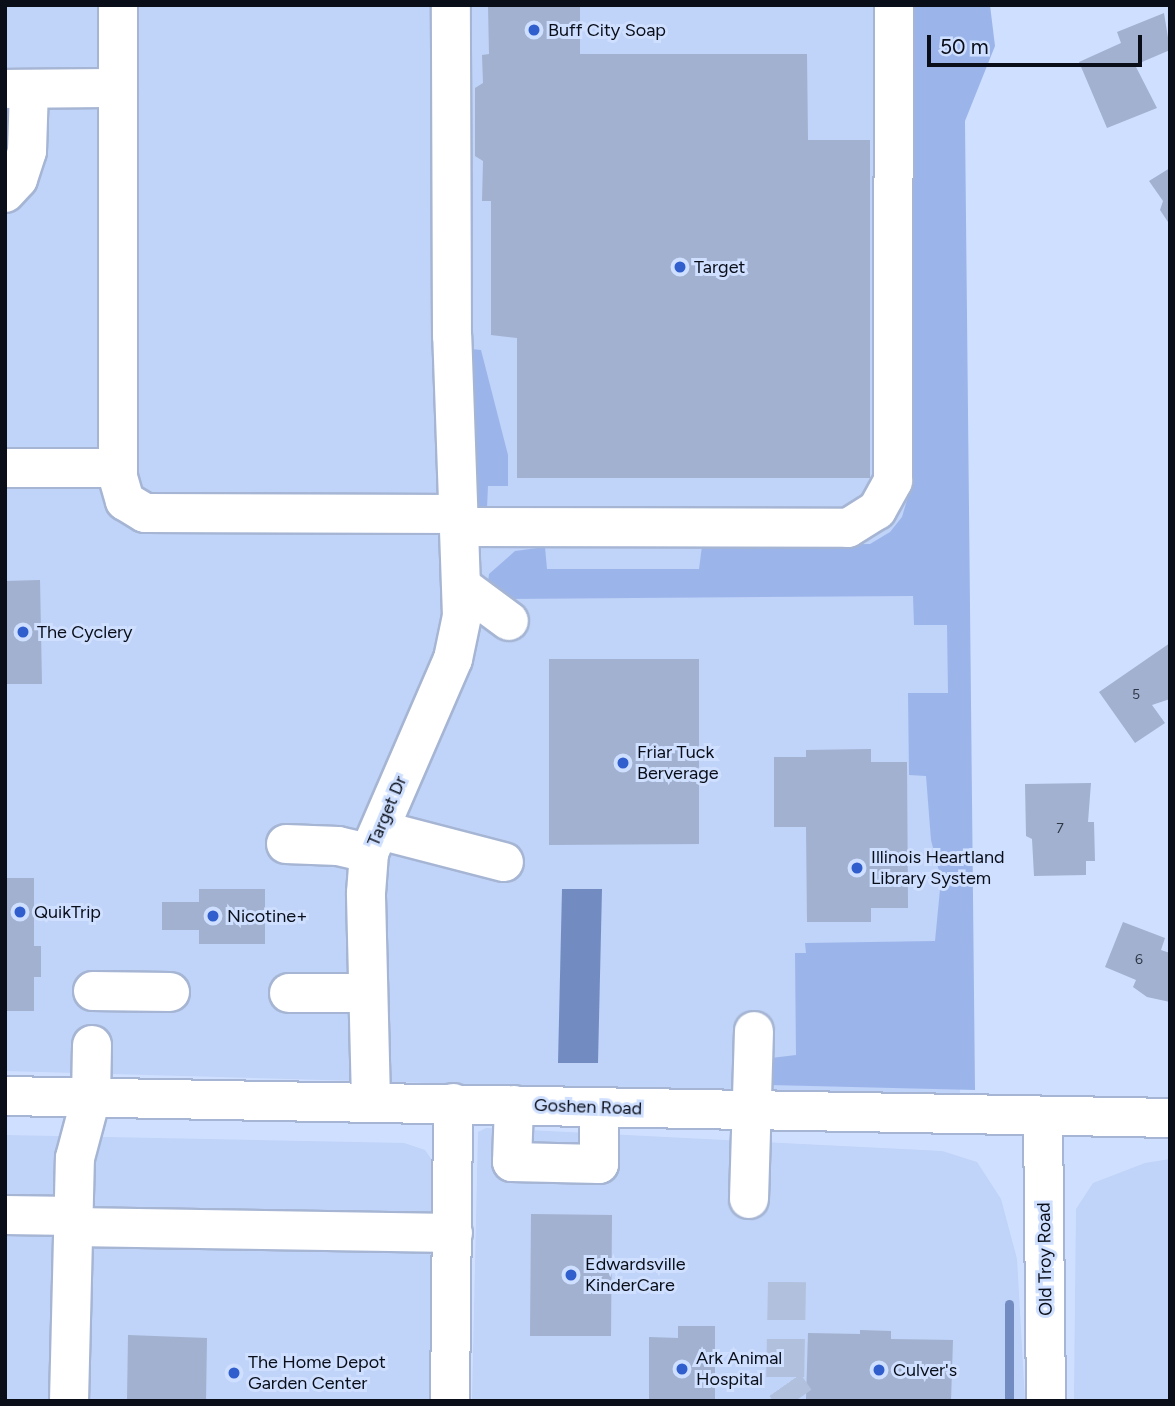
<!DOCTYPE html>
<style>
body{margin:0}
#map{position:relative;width:1175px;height:1406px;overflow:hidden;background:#cfdfff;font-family:Figtree,sans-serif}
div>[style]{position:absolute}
.built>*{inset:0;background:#c0d3f8}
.green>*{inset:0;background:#9bb5eb}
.water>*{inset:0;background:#728cc2}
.stream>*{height:9px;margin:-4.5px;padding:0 4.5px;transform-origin:4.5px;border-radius:4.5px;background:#728cc2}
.building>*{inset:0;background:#a1b1cf}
.minor-tunnel>*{height:38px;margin-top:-19px;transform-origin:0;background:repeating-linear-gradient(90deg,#b1c0dc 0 38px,transparent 0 57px)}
.roads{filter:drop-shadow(2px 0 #a5b5d3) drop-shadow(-2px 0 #a5b5d3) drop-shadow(0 2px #a5b5d3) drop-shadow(0 -2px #a5b5d3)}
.minor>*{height:38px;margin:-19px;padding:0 19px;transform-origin:19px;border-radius:19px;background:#fff}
.dots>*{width:19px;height:19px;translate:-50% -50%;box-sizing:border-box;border:4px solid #cfdfff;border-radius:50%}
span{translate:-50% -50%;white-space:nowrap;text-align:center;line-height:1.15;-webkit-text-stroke:6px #cfdfff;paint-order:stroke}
.number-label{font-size:14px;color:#2f3746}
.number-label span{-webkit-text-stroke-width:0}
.poi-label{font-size:18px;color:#090e19}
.left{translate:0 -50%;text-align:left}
.street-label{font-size:18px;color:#090e19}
.frame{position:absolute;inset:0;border:7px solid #090e19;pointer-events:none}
.scale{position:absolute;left:927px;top:35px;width:215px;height:32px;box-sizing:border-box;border:4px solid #090e19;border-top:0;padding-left:9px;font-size:21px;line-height:24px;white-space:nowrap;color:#090e19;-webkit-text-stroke:5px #cfdfff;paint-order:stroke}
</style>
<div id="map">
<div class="built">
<div style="clip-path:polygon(5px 5px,957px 5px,960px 1098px,5px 1071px)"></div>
<div style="clip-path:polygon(486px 1128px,942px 1151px,977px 1162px,1001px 1199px,1017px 1259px,1025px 1401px,472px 1401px,478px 1132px)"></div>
<div style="clip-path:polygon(5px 1135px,404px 1143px,425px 1150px,434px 1163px,432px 1401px,5px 1401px)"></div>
<div style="clip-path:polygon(1170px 1159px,1170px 1401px,1074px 1401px,1076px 1209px,1093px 1183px,1145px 1163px)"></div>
</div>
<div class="green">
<div style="clip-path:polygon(910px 5px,990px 5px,995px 46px,965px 121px,975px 1090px,770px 1085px,771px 1058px,796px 1055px,795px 953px,806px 953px,805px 943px,935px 941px,941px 879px,931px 840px,926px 776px,909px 775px,908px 693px,948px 693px,947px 625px,914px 625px,913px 596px,505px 599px,488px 583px,489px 574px,515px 551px,545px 547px,547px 569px,699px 569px,702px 546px,870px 544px,890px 532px,902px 517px,912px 483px)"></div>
<div style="clip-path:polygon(471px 349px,481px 350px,508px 455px,508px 486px,488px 486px,487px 508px,478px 508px)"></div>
</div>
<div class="water">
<div style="clip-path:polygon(562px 889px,602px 889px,598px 1063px,558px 1063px)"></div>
</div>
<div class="stream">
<div style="left:1009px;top:1304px;width:97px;rotate:90deg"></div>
</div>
<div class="building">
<div style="clip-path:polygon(488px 5px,580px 5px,580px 54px,807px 54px,808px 140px,870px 140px,870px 478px,517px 478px,517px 338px,491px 335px,491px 201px,482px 201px,483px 161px,475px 156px,475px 88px,483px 83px,482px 55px,489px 54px)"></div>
<div style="clip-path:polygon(1164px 13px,1170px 50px,1135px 65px,1157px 108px,1107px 128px,1079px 62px,1121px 43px,1117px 32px)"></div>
<div style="clip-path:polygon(1170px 168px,1170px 225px,1160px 210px,1163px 201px,1149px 181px)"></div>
<div style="clip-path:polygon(40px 580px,42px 684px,5px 684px,5px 581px)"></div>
<div style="clip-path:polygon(1170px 643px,1170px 699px,1152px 705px,1165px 723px,1135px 743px,1099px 692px)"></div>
<div style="clip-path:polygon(549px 659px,699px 659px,699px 844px,549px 845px)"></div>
<div style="clip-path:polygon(871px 749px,871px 762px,907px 762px,908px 908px,871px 908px,871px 922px,807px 922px,806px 827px,774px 827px,774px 757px,806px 757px,806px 750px)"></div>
<div style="clip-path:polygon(1091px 783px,1088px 822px,1094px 822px,1095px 861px,1086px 861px,1086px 875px,1034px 876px,1032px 839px,1026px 836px,1025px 784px)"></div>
<div style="clip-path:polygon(5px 878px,34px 878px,34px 946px,41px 946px,41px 977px,34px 977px,34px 1011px,5px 1011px)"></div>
<div style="clip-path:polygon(199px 889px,265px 889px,265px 944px,199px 944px,199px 930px,162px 930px,162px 902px,199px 902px)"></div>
<div style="clip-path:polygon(1123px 922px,1165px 938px,1161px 950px,1170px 953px,1170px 1002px,1147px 997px,1133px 987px,1136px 980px,1105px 967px)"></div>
<div style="clip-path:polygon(531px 1214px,612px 1215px,611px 1336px,530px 1336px)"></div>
<div style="clip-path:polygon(678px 1326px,715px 1326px,715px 1401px,649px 1401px,649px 1337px,678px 1338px)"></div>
<div style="clip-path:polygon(860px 1330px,891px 1331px,891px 1339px,953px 1340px,951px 1401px,806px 1399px,808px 1333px,860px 1334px)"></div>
<div style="clip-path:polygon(128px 1335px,207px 1338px,206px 1401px,127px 1401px)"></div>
</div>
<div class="minor-tunnel">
<div style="left:787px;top:1282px;width:103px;rotate:91.1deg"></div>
<div style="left:785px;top:1385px;width:19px;rotate:55deg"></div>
</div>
<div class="roads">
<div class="minor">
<div style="left:118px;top:5px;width:472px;rotate:90deg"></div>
<div style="left:118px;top:477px;width:25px;rotate:74deg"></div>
<div style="left:125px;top:501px;width:23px;rotate:31deg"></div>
<div style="left:145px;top:513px;width:313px;rotate:0.2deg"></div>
<div style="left:5px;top:89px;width:113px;rotate:-0.5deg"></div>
<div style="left:5px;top:193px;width:19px;rotate:-47deg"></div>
<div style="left:18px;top:179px;width:29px;rotate:-72deg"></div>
<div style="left:27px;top:151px;width:62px;rotate:-88.2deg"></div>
<div style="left:5px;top:468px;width:113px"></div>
<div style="left:459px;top:527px;width:389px;rotate:0.1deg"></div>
<div style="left:848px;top:528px;width:34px;rotate:-32deg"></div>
<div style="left:877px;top:510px;width:33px;rotate:-61deg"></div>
<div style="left:893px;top:481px;width:476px;rotate:-89.9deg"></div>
<div style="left:463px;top:587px;width:57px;rotate:36.5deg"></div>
<div style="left:380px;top:830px;width:128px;rotate:14.5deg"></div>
<div style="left:286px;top:844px;width:52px;rotate:2.2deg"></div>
<div style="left:338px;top:846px;width:32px;rotate:13deg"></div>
<div style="left:93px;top:991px;width:77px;rotate:0.7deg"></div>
<div style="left:289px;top:993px;width:79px"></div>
<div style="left:5px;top:1096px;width:1165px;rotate:1.08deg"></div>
<div style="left:371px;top:1101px;width:208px;rotate:-91.4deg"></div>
<div style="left:366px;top:893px;width:40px;rotate:-85.7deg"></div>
<div style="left:369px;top:853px;width:211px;rotate:-66.6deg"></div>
<div style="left:453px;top:659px;width:44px;rotate:-78.2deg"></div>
<div style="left:462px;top:616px;width:280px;rotate:-92deg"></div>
<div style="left:452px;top:336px;width:331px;rotate:-90.2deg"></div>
<div style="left:514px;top:1105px;width:57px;rotate:92deg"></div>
<div style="left:512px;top:1162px;width:87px;rotate:1.3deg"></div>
<div style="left:599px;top:1164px;width:57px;rotate:-90deg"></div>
<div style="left:1043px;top:1117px;width:284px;rotate:89.4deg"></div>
<div style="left:749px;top:1199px;width:168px;rotate:-88.3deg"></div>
<div style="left:5px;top:1215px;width:69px;rotate:0.8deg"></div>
<div style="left:74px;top:1227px;width:379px;rotate:0.9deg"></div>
<div style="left:69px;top:1401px;width:243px;rotate:-88.6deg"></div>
<div style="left:75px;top:1158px;width:62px;rotate:-75.1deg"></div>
<div style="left:91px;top:1098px;width:53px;rotate:-88.9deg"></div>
<div style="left:450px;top:1401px;width:298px;rotate:-89.4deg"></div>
</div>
</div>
<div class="dots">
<div style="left:534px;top:30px;background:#305ecd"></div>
<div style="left:680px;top:267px;background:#305ecd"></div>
<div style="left:23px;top:632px;background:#305ecd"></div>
<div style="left:623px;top:763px;background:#305ecd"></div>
<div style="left:857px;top:868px;background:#305ecd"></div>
<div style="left:20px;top:912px;background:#305ecd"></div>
<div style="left:213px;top:916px;background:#305ecd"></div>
<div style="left:571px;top:1275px;background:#305ecd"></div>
<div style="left:682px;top:1369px;background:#305ecd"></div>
<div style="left:879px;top:1370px;background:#305ecd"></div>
<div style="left:234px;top:1373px;background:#305ecd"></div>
</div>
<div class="number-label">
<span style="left:1136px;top:695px">5</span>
<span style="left:1060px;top:829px">7</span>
<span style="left:1139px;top:960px">6</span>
</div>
<div class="poi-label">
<span class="left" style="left:548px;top:30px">Buff City Soap</span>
<span class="left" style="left:694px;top:267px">Target</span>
<span class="left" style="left:37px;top:632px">The Cyclery</span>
<span class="left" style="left:637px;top:763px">Friar Tuck<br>Berverage</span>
<span class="left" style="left:871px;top:868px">Illinois Heartland<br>Library System</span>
<span class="left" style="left:34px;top:912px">QuikTrip</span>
<span class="left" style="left:227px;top:916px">Nicotine+</span>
<span class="left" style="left:585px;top:1275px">Edwardsville<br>KinderCare</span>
<span class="left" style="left:696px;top:1369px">Ark Animal<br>Hospital</span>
<span class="left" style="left:248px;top:1373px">The Home Depot<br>Garden Center</span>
<span class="left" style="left:893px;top:1370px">Culver's</span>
</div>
<div class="street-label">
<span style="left:387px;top:811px;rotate:-67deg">Target Dr</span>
<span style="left:588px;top:1107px;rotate:2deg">Goshen Road</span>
<span style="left:1045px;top:1259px;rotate:-91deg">Old Troy Road</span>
</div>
<div class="frame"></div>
<div class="scale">50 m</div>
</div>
